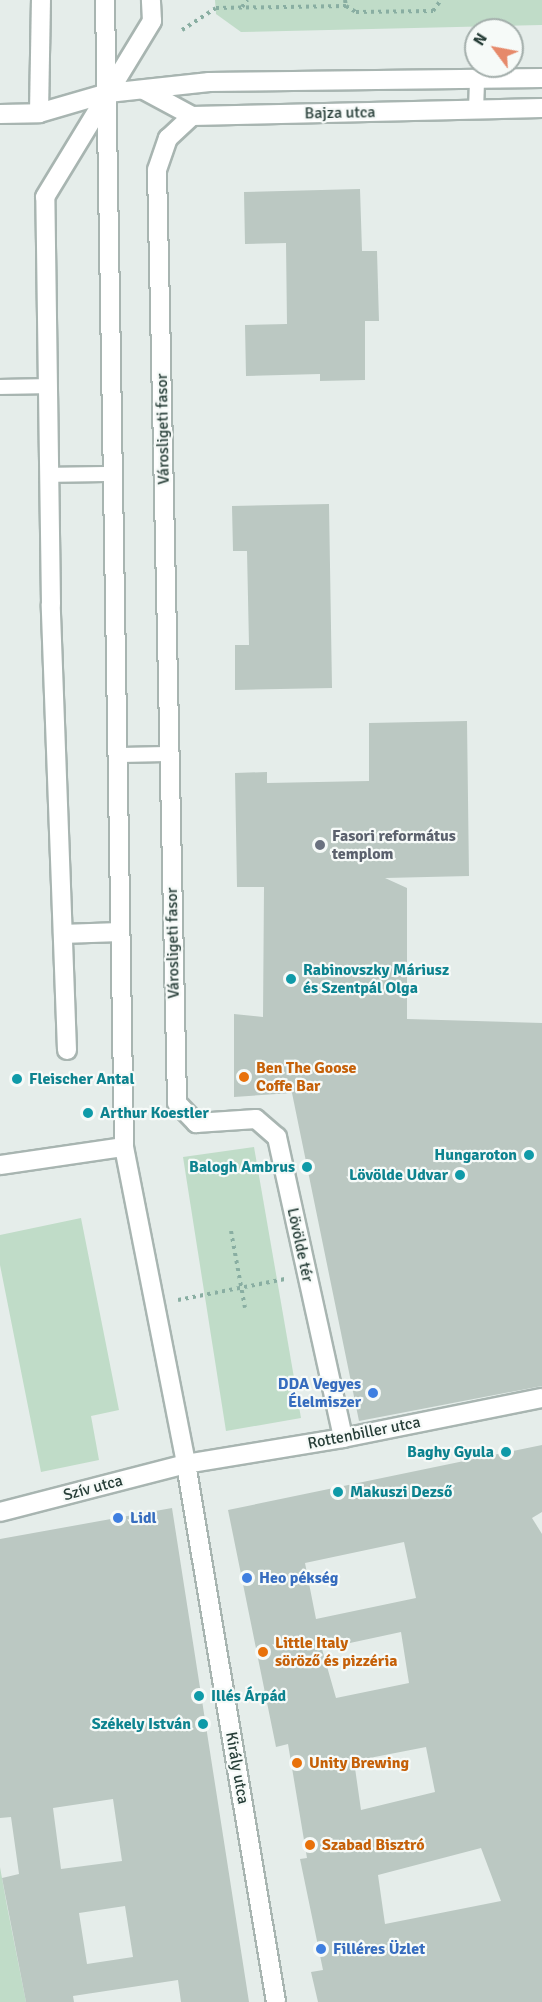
<!DOCTYPE html>
<meta charset="utf-8">
<style>
body{margin:0}
#map{position:relative;width:542px;height:2002px;overflow:hidden;background:#e5edea;font-family:Signika,sans-serif}
div>[style]{position:absolute}
.green>*{inset:0;background:#c0dcc8}
.building>*{inset:0;background:#bbc8c2}
.path>*{height:4px;margin-top:-2px;transform-origin:0;background:repeating-linear-gradient(90deg,#89aea2 0 3px,transparent 0 7.5px)}
.roads{filter:drop-shadow(2px 0 #a8b5b1) drop-shadow(-2px 0 #a8b5b1) drop-shadow(0 2px #a8b5b1) drop-shadow(0 -2px #a8b5b1)}
.service>*{height:14px;margin:-7px;padding:0 7px;transform-origin:7px;border-radius:7px;background:#fff}
.minor>*{height:18px;margin:-9px;padding:0 9px;transform-origin:9px;border-radius:9px;background:#fff}
.tertiary>*{height:18px;margin:-9px;padding:0 9px;transform-origin:9px;border-radius:9px;background:#fff}
.dots>*{width:16px;height:16px;translate:-50% -50%;box-sizing:border-box;border:3px solid #f6faf8;border-radius:50%}
span{translate:-50% -50%;white-space:nowrap;text-align:center;line-height:1.15;-webkit-text-stroke:4.5px #f6faf8;paint-order:stroke}
.street-label{font-size:16px;color:#263d37}
.worship-label{font-size:16px;color:#5b616d;font-weight:700}
.left{translate:0 -50%;text-align:left}
.culture-label{font-size:16px;color:#0d838f;font-weight:700}
.right{translate:-100% -50%;text-align:right}
.food-label{font-size:16px;color:#c56008;font-weight:700}
.shop-label{font-size:16px;color:#366cbe;font-weight:700}
.north{position:absolute;left:464px;top:18px;width:60px;height:60px;box-sizing:border-box;background:#f6faf8;border:2px solid #a3aeab;border-radius:50%;rotate:302deg;font-size:16px;font-weight:700;line-height:24px;text-align:center;color:#263d37}
.north::after{content:'';display:block;margin:auto;width:21px;height:27px;background:#e6896a;clip-path:polygon(50% 0,100% 100%,50% 72%,0 100%)}
</style>
<div id="map">
<div class="green">
<div style="clip-path:polygon(215px 0,542px 0,542px 25px,241px 32px,216px 14px)"></div>
<div style="clip-path:polygon(254px 1147px,301px 1418px,226px 1431px,183px 1157px)"></div>
<div style="clip-path:polygon(81px 1218px,119px 1410px,91px 1416px,99px 1460px,41px 1472px,0 1265px,0 1235px)"></div>
<div style="clip-path:polygon(0 1867px,7px 1906px,26px 2002px,0 2002px)"></div>
</div>
<div class="building">
<div style="clip-path:polygon(360px 189px,362px 251px,377px 251px,379px 321px,365px 321px,365px 380px,320px 381px,320px 374px,246px 376px,245px 325px,287px 324px,286px 243px,245px 244px,244px 192px)"></div>
<div style="clip-path:polygon(329px 504px,332px 688px,235px 690px,235px 645px,249px 645px,247px 551px,233px 551px,232px 506px)"></div>
<div style="clip-path:polygon(467px 721px,469px 876px,385px 878px,407px 888px,407px 1019px,542px 1023px,542px 1386px,359px 1421px,292px 1093px,234px 1097px,234px 1014px,263px 1017px,264px 887px,237px 887px,235px 773px,267px 772px,267px 783px,369px 781px,369px 723px)"></div>
<div style="clip-path:polygon(evenodd,542px 1445px,542px 1512px,532px 1518px,542px 1534px,542px 2002px,318px 2002px,311px 1972px,323px 1970px,300px 1859px,307px 1858px,288px 1744px,276px 1747px,228px 1510px,542px 1445px,404px 1542px,416px 1598px,316px 1619px,305px 1563px,404px 1542px,542px 1445px,401px 1632px,409px 1683px,336px 1698px,322px 1649px,401px 1632px,542px 1445px,426px 1747px,435px 1792px,361px 1810px,354px 1761px,426px 1747px,542px 1445px,481px 1848px,501px 1901px,385px 1924px,378px 1875px,481px 1848px)"></div>
<div style="clip-path:polygon(evenodd,172px 1508px,249px 2002px,181px 2002px,178px 1980px,73px 1996px,74px 2002px,26px 2002px,2px 1878px,19px 1874px,11px 1817px,0 1818px,0 1539px,172px 1508px,113px 1799px,122px 1861px,61px 1869px,53px 1808px,113px 1799px,172px 1508px,125px 1906px,133px 1957px,87px 1964px,79px 1913px,125px 1906px)"></div>
</div>
<div class="path">
<div style="left:345px;top:0;width:6px;rotate:81deg"></div>
<div style="left:346px;top:6px;width:12px;rotate:31deg"></div>
<div style="left:356px;top:12px;width:77px;rotate:-0.7deg"></div>
<div style="left:433px;top:11px;width:14px;rotate:-54deg"></div>
<div style="left:242px;top:7px;width:9px;rotate:-54deg"></div>
<div style="left:182px;top:30px;width:40px;rotate:-32.9deg"></div>
<div style="left:216px;top:8px;width:130px;rotate:-0.9deg"></div>
<div style="left:231px;top:1231px;width:78px;rotate:79.7deg"></div>
<div style="left:178px;top:1300px;width:109px;rotate:-11.1deg"></div>
</div>
<div class="roads">
<div class="service">
<div style="left:476px;top:110px;width:32px;rotate:-88deg"></div>
<div style="left:0;top:387px;width:46px;rotate:-1.2deg"></div>
<div style="left:49px;top:475px;width:65px;rotate:-0.9deg"></div>
<div style="left:117px;top:755px;width:53px;rotate:-1.1deg"></div>
</div>
<div class="minor">
<div style="left:39px;top:113px;width:113px;rotate:-89deg"></div>
<div style="left:192px;top:116px;width:33px;rotate:137deg"></div>
<div style="left:168px;top:138px;width:34px;rotate:109deg"></div>
<div style="left:157px;top:170px;width:933px;rotate:88.77deg"></div>
<div style="left:177px;top:1103px;width:28px;rotate:46deg"></div>
<div style="left:196px;top:1123px;width:60px;rotate:-3.8deg"></div>
<div style="left:256px;top:1119px;width:28px;rotate:41deg"></div>
<div style="left:277px;top:1137px;width:308px;rotate:77.6deg"></div>
<div style="left:63px;top:934px;width:56px;rotate:-2deg"></div>
<div style="left:67px;top:1050px;width:446px;rotate:-92.1deg"></div>
<div style="left:51px;top:604px;width:407px;rotate:-90.8deg"></div>
<div style="left:45px;top:197px;width:206px;rotate:-58.7deg"></div>
<div style="left:152px;top:21px;width:21px;rotate:-93deg"></div>
<div style="left:0;top:1512px;width:192px;rotate:-14.5deg"></div>
</div>
<div class="tertiary">
<div style="left:105px;top:0;width:1147px;rotate:89.05deg"></div>
<div style="left:124px;top:1147px;width:323px;rotate:78.9deg"></div>
<div style="left:186px;top:1464px;width:545px;rotate:80.5deg"></div>
<div style="left:144px;top:90px;width:55px;rotate:28.4deg"></div>
<div style="left:192px;top:116px;width:350px;rotate:-1.3deg"></div>
<div style="left:0;top:114px;width:39px;rotate:-1deg"></div>
<div style="left:39px;top:113px;width:72px;rotate:-16.2deg"></div>
<div style="left:108px;top:93px;width:102px;rotate:-6.2deg"></div>
<div style="left:209px;top:82px;width:333px;rotate:-0.7deg"></div>
<div style="left:0;top:1165px;width:125px;rotate:-8.3deg"></div>
<div style="left:186px;top:1464px;width:159px;rotate:-9.4deg"></div>
<div style="left:343px;top:1438px;width:203px;rotate:-11.4deg"></div>
</div>
</div>
<div class="dots">
<div style="left:320px;top:845px;background:#6b7280"></div>
<div style="left:291px;top:979px;background:#0f9aa8"></div>
<div style="left:244px;top:1077px;background:#e8710a"></div>
<div style="left:17px;top:1079px;background:#0f9aa8"></div>
<div style="left:88px;top:1113px;background:#0f9aa8"></div>
<div style="left:529px;top:1155px;background:#0f9aa8"></div>
<div style="left:307px;top:1167px;background:#0f9aa8"></div>
<div style="left:460px;top:1175px;background:#0f9aa8"></div>
<div style="left:373px;top:1393px;background:#3f7fe0"></div>
<div style="left:506px;top:1452px;background:#0f9aa8"></div>
<div style="left:338px;top:1492px;background:#0f9aa8"></div>
<div style="left:118px;top:1518px;background:#3f7fe0"></div>
<div style="left:247px;top:1578px;background:#3f7fe0"></div>
<div style="left:263px;top:1652px;background:#e8710a"></div>
<div style="left:199px;top:1696px;background:#0f9aa8"></div>
<div style="left:203px;top:1724px;background:#0f9aa8"></div>
<div style="left:297px;top:1763px;background:#e8710a"></div>
<div style="left:310px;top:1845px;background:#e8710a"></div>
<div style="left:321px;top:1949px;background:#3f7fe0"></div>
</div>
<div class="street-label">
<span style="left:340px;top:113px;rotate:-1deg">Bajza utca</span>
<span style="left:163px;top:429px;rotate:-91deg">Városligeti fasor</span>
<span style="left:173px;top:943px;rotate:-91deg">Városligeti fasor</span>
<span style="left:300px;top:1245px;rotate:78deg">Lövölde tér</span>
<span style="left:364px;top:1433px;rotate:-11deg">Rottenbiller utca</span>
<span style="left:93px;top:1488px;rotate:-15deg">Szív utca</span>
<span style="left:237px;top:1768px;rotate:80deg">Király utca</span>
</div>
<div class="worship-label">
<span class="left" style="left:332px;top:845px">Fasori református<br>templom</span>
</div>
<div class="culture-label">
<span class="left" style="left:303px;top:979px">Rabinovszky Máriusz<br>és Szentpál Olga</span>
<span class="left" style="left:29px;top:1079px">Fleischer Antal</span>
<span class="left" style="left:100px;top:1113px">Arthur Koestler</span>
<span class="right" style="left:517px;top:1155px">Hungaroton</span>
<span class="right" style="left:295px;top:1167px">Balogh Ambrus</span>
<span class="right" style="left:448px;top:1175px">Lövölde Udvar</span>
<span class="right" style="left:494px;top:1452px">Baghy Gyula</span>
<span class="left" style="left:350px;top:1492px">Makuszi Dezső</span>
<span class="left" style="left:211px;top:1696px">Illés Árpád</span>
<span class="right" style="left:191px;top:1724px">Székely István</span>
</div>
<div class="food-label">
<span class="left" style="left:256px;top:1077px">Ben The Goose<br>Coffe Bar</span>
<span class="left" style="left:275px;top:1652px">Little Italy<br>söröző és pizzéria</span>
<span class="left" style="left:309px;top:1763px">Unity Brewing</span>
<span class="left" style="left:322px;top:1845px">Szabad Bisztró</span>
</div>
<div class="shop-label">
<span class="right" style="left:361px;top:1393px">DDA Vegyes<br>Élelmiszer</span>
<span class="left" style="left:130px;top:1518px">Lidl</span>
<span class="left" style="left:259px;top:1578px">Heo pékség</span>
<span class="left" style="left:333px;top:1949px">Filléres Üzlet</span>
</div>
<div class="north">N</div>
</div>
